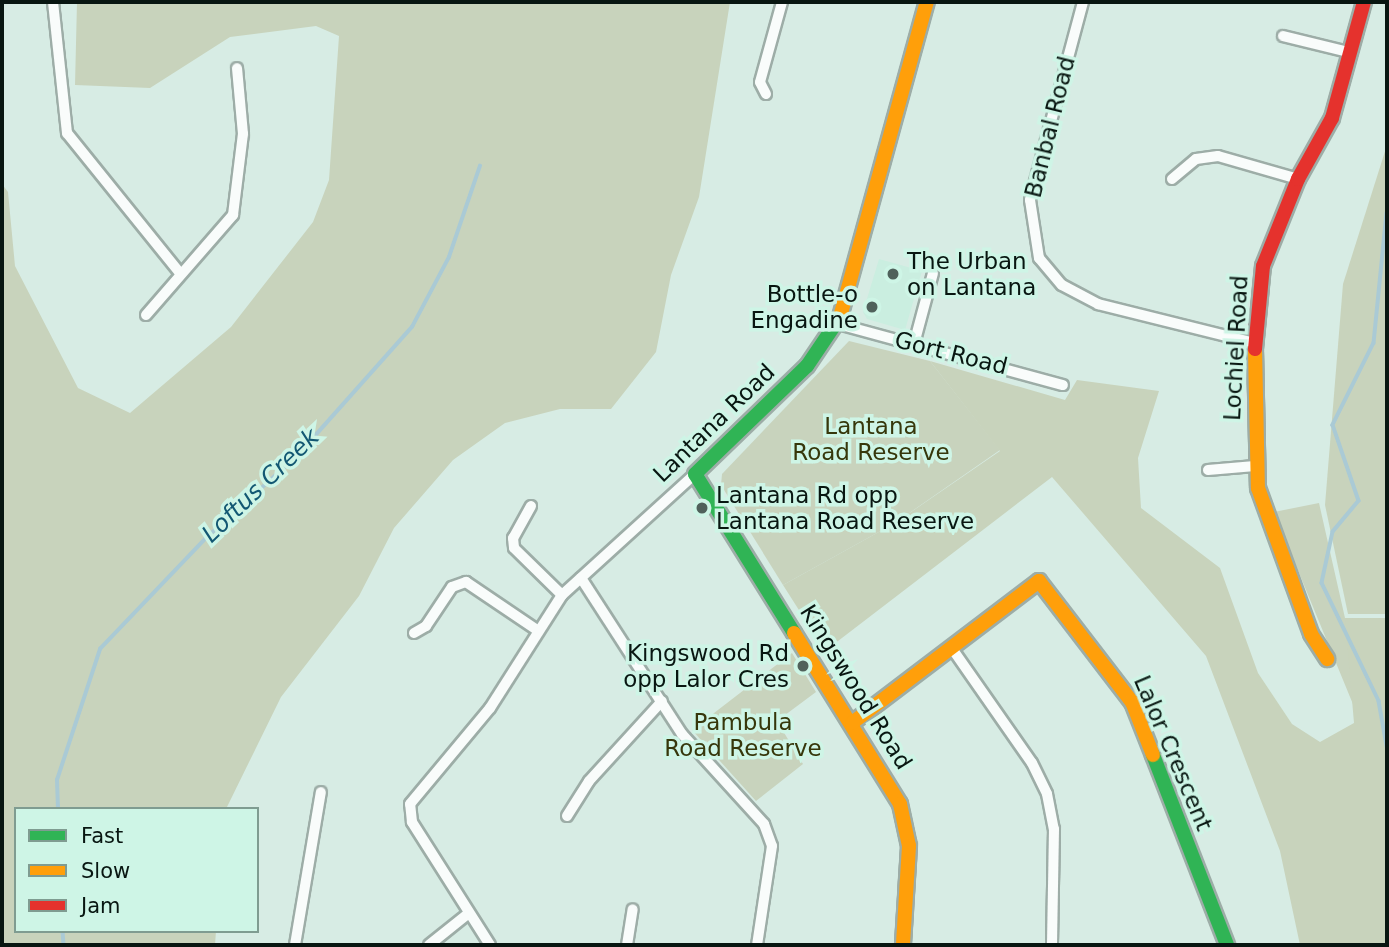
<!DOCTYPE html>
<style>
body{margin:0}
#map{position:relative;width:1389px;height:947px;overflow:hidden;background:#d7ece4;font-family:"DejaVu Sans",sans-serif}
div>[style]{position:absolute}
.built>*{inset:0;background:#caeee0}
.green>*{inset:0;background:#c8d3bd}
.forest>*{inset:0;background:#c8d3bc}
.stream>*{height:3.5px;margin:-1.75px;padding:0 1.75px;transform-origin:1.75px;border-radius:1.75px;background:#aacad5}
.roads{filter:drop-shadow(2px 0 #9dada7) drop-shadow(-2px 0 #9dada7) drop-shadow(0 2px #9dada7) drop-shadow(0 -2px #9dada7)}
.street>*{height:10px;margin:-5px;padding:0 5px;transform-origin:5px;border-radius:5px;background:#f9fcfb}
.fast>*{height:14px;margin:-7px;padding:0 7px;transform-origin:7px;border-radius:7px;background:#30b455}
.slow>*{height:14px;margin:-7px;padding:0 7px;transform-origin:7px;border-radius:7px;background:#ff9f0a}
.jam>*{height:14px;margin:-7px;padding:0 7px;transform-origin:7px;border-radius:7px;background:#e5322d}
.dots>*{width:19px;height:19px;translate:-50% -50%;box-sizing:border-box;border:4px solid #cef5e6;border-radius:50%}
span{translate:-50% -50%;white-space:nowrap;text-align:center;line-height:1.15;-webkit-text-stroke:7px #cef5e6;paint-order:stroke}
.street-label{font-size:23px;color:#081611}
.poi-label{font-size:23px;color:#081611}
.left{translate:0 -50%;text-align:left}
.right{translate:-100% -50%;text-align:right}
.park-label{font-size:23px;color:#36370b}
.water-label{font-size:24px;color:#135873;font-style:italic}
.frame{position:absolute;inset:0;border:4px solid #081611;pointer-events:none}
.legend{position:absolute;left:14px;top:807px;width:245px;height:126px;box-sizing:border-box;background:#cef5e6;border:2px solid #7f9c91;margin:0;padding:9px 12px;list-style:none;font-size:21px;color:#081611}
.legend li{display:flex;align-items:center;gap:14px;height:35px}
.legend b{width:35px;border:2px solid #7f9c91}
</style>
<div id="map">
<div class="built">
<div style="clip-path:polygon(879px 259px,922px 271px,905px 330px,867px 319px,863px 312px)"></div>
</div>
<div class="green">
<div style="clip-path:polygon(849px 341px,930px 361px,1000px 450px,895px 523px,783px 585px,721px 485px,722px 474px)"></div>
<div style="clip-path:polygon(1319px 503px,1345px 618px,1387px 618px,1387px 787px,1274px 512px)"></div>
<div style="clip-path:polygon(792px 653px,816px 692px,777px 721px,803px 764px,756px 801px,692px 730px)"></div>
</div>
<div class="forest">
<div style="clip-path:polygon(77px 2px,730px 2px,699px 197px,671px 275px,656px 352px,611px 409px,560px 409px,505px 423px,453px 460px,394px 528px,359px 596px,281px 697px,226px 809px,16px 809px,16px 931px,216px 931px,215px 945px,2px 945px,2px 184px,8px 192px,15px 266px,78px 388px,130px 413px,231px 327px,313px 222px,329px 180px,339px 36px,316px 26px,230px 37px,150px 88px,75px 85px)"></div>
<div style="clip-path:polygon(1387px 145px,1387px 614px,1348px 614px,1325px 505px,1343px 284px)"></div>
<div style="clip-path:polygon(930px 361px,1065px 400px,1077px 380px,1159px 391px,1138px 458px,1141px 508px,1220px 568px,1258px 673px,1292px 724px,1320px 742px,1354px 723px,1345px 619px,1387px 618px,1387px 945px,1300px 945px,1280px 851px,1206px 656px,1052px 477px,825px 651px,783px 585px,895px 523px,1000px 451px)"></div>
</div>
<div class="stream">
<div style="left:1387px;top:213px;width:131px;rotate:95.7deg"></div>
<div style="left:1374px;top:343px;width:92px;rotate:116.6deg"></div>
<div style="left:1333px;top:425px;width:80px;rotate:71.1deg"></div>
<div style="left:1359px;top:501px;width:40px;rotate:130deg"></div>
<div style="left:1333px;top:532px;width:52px;rotate:102.2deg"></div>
<div style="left:1322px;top:583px;width:131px;rotate:64.2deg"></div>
<div style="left:1379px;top:701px;width:46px;rotate:79.9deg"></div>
<div style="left:58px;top:809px;width:29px;rotate:-92deg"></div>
<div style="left:57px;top:780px;width:138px;rotate:-71.8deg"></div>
<div style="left:100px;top:649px;width:152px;rotate:-46.3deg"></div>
<div style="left:205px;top:539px;width:124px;rotate:-42.1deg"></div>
<div style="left:297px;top:456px;width:173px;rotate:-48.3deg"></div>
<div style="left:412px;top:327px;width:79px;rotate:-62.1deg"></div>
<div style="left:449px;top:257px;width:96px;rotate:-71.2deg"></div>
<div style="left:63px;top:931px;width:14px;rotate:86deg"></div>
</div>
<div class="roads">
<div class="street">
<div style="left:53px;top:2px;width:132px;rotate:83.9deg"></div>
<div style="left:67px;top:133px;width:179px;rotate:51.1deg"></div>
<div style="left:1083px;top:2px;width:205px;rotate:105deg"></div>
<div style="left:1030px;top:200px;width:59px;rotate:81.2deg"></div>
<div style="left:1039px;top:258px;width:35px;rotate:50deg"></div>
<div style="left:1062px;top:285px;width:41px;rotate:27.8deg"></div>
<div style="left:1098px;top:304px;width:162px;rotate:14deg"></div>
<div style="left:1283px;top:36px;width:67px;rotate:13.8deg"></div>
<div style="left:766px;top:94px;width:13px;rotate:-117deg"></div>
<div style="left:760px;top:82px;width:83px;rotate:-74.6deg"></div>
<div style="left:1172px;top:179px;width:31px;rotate:-40deg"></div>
<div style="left:1196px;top:159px;width:22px;rotate:-8deg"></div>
<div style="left:1218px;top:156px;width:83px;rotate:16deg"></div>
<div style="left:146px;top:315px;width:133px;rotate:-49deg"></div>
<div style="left:233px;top:215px;width:82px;rotate:-83deg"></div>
<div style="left:243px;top:134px;width:66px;rotate:-95.2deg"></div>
<div style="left:838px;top:324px;width:233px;rotate:15.2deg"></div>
<div style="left:914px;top:344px;width:73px;rotate:-75deg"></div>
<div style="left:1208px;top:470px;width:47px;rotate:-4.9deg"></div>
<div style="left:531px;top:506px;width:37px;rotate:119deg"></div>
<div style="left:513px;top:538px;width:10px;rotate:84deg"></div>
<div style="left:514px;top:548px;width:67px;rotate:44.4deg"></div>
<div style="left:581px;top:578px;width:186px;rotate:57.1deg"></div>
<div style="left:682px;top:734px;width:122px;rotate:47.7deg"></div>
<div style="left:764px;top:824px;width:23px;rotate:70deg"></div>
<div style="left:772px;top:846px;width:100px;rotate:98.6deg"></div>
<div style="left:414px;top:633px;width:14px;rotate:-30deg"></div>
<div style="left:426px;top:626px;width:47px;rotate:-56.3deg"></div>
<div style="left:452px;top:587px;width:15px;rotate:-20deg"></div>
<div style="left:466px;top:582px;width:86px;rotate:34.1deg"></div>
<div style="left:951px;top:647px;width:141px;rotate:55.1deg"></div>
<div style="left:1032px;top:763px;width:34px;rotate:64deg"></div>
<div style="left:1047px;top:794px;width:36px;rotate:79deg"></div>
<div style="left:1054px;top:829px;width:116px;rotate:91deg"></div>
<div style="left:567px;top:816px;width:41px;rotate:-57.8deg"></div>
<div style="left:589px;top:781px;width:108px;rotate:-47.6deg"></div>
<div style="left:295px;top:945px;width:155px;rotate:-80.4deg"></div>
<div style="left:429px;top:945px;width:51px;rotate:-38.7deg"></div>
<div style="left:490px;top:945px;width:146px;rotate:-122.4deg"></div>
<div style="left:412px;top:822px;width:18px;rotate:-96deg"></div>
<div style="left:410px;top:804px;width:125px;rotate:-50.2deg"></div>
<div style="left:490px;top:708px;width:134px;rotate:-57.5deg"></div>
<div style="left:562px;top:595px;width:180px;rotate:-42.3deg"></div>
<div style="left:627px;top:945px;width:36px;rotate:-81deg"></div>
</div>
<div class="fast">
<div style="left:794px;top:633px;width:187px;rotate:-121.9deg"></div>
<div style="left:695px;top:474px;width:156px;rotate:-44deg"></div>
<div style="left:807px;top:366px;width:59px;rotate:-56deg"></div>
<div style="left:1153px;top:755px;width:204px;rotate:68.7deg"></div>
</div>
<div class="slow">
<div style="left:840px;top:317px;width:327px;rotate:-74.6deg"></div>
<div style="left:1255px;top:349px;width:139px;rotate:88.8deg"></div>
<div style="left:1258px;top:488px;width:155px;rotate:70deg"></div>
<div style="left:1311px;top:634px;width:30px;rotate:57deg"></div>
<div style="left:794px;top:633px;width:201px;rotate:58.2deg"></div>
<div style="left:900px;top:804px;width:43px;rotate:77.9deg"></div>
<div style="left:909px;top:846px;width:99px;rotate:93.5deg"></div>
<div style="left:852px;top:723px;width:235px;rotate:-37.2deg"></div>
<div style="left:1039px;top:581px;width:153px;rotate:52.5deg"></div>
<div style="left:1132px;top:702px;width:57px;rotate:68.4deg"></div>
</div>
<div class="jam">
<div style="left:1255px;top:349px;width:83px;rotate:-84.5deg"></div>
<div style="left:1263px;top:266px;width:94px;rotate:-68.1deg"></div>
<div style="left:1298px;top:179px;width:70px;rotate:-60.9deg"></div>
<div style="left:1332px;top:118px;width:120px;rotate:-74.6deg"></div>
</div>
</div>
<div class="dots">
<div style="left:893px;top:274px;background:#50615b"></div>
<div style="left:872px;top:307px;background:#50615b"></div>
<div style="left:702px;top:508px;background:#50615b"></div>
<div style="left:803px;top:666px;background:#50615b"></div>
</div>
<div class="street-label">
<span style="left:1050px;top:127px;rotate:-76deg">Banbal Road</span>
<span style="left:1236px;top:348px;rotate:-87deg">Lochiel Road</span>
<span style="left:951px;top:353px;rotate:14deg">Gort Road</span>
<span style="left:714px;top:423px;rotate:-44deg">Lantana Road</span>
<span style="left:856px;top:687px;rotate:58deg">Kingswood Road</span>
<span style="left:1173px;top:753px;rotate:67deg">Lalor Crescent</span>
</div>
<div class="poi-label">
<span class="left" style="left:907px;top:274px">The Urban<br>on Lantana</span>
<span class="right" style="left:858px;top:307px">Bottle-o<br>Engadine</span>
<span class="left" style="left:716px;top:508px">Lantana Rd opp<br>Lantana Road Reserve</span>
<span class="right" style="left:789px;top:666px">Kingswood Rd<br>opp Lalor Cres</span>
</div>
<div class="park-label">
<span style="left:871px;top:439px">Lantana<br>Road Reserve</span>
<span style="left:743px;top:735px">Pambula<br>Road Reserve</span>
</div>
<div class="water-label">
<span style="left:261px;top:486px;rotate:-44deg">Loftus Creek</span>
</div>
<div class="frame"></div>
<ul class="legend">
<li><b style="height:9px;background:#30b455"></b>Fast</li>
<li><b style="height:9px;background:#ff9f0a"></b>Slow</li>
<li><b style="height:9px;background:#e5322d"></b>Jam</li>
</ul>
</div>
